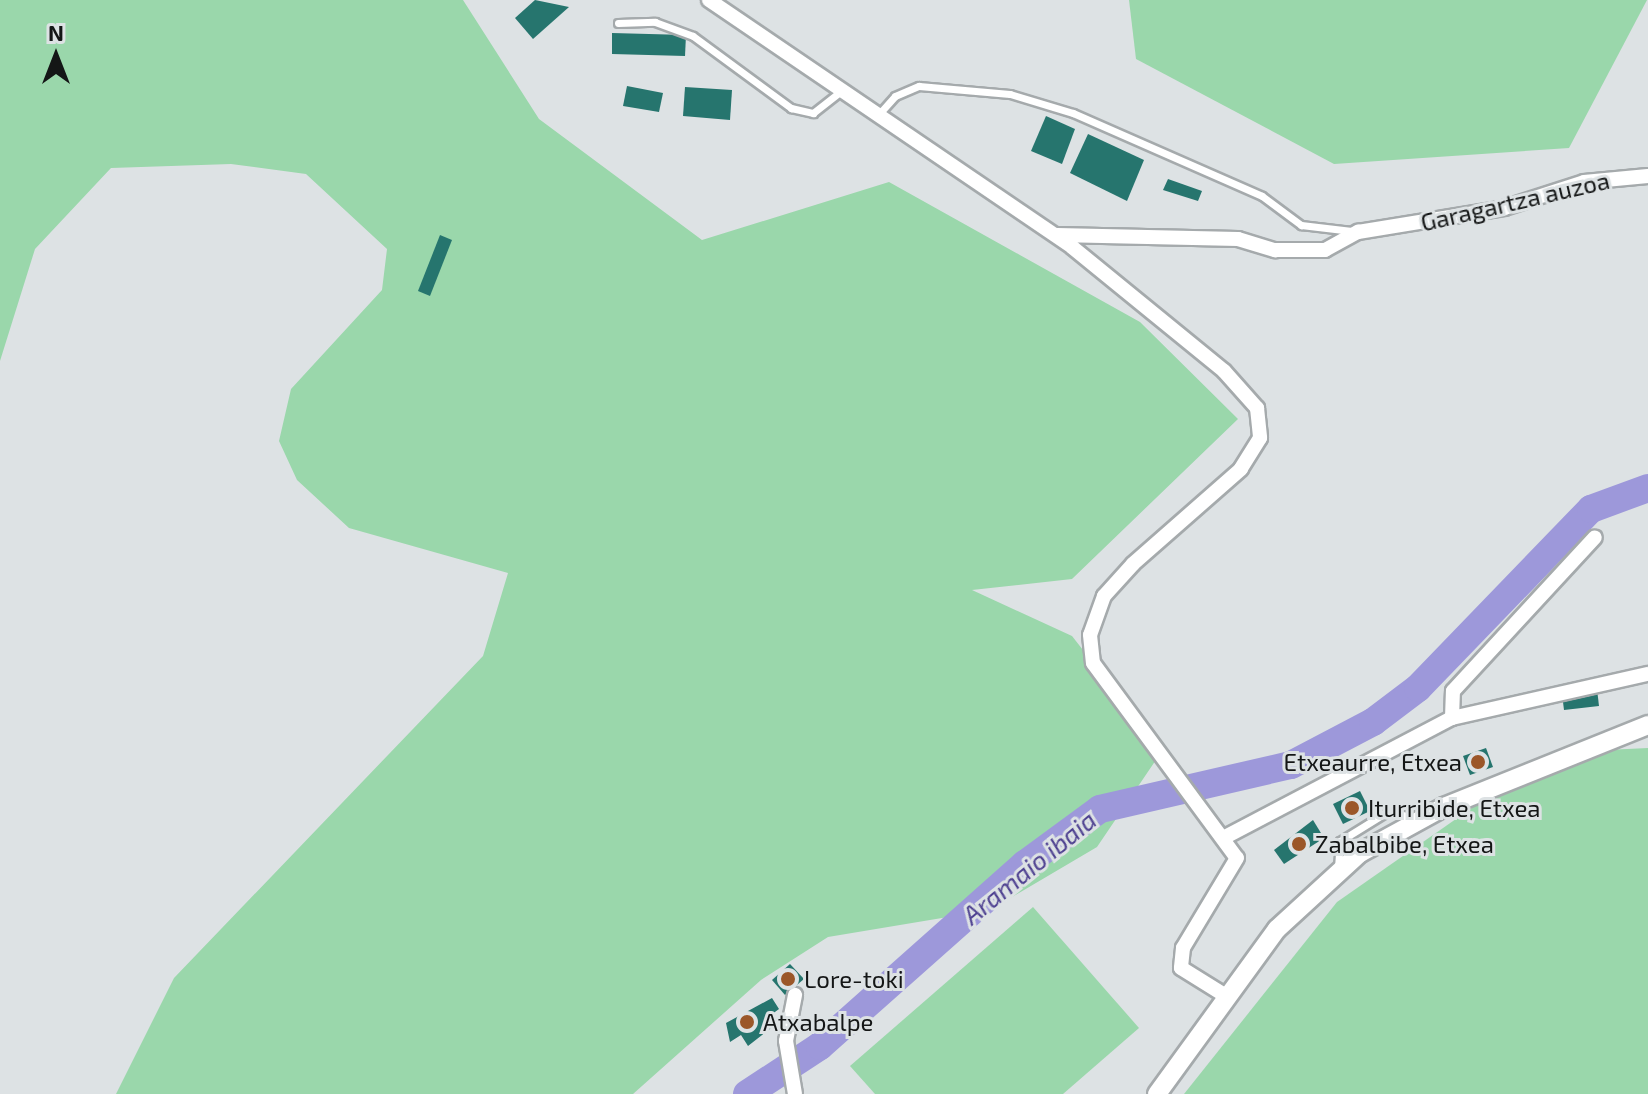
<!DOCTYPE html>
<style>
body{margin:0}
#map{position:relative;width:1648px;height:1094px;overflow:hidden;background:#dde2e4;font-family:"Exo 2",sans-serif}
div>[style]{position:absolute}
.green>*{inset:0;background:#9ad7ab}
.river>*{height:28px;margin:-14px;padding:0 14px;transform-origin:14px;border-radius:14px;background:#9d98da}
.building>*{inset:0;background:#26756e}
.roads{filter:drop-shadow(2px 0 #a5aaac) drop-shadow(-2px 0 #a5aaac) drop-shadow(0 2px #a5aaac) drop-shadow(0 -2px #a5aaac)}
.service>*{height:7px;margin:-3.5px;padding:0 3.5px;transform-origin:3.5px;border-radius:3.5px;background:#fff}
.minor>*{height:14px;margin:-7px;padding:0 7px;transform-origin:7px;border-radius:7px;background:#fff}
.secondary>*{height:18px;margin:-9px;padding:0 9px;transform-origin:9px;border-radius:9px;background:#fff}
.dots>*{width:22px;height:22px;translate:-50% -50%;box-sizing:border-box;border:4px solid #dde2e4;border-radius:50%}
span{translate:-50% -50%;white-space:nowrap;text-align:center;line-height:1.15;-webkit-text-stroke:6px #dde2e4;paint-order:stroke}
.street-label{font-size:24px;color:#141616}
.poi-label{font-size:24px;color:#141616}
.right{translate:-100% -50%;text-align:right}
.left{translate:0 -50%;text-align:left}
.water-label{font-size:26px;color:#4f4291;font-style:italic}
.north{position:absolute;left:16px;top:16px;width:80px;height:80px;-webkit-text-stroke:6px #dde2e4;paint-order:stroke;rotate:0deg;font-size:22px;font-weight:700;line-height:32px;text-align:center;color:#141616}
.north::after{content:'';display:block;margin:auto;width:28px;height:36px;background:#141616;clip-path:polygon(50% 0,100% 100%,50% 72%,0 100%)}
</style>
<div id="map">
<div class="green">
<div style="clip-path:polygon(0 0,463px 0,539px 119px,702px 240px,889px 182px,1140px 322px,1238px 419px,1072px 579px,972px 590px,1072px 636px,1162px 751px,1097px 847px,990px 910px,828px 937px,761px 980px,633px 1094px,116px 1094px,174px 978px,483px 656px,508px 573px,349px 528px,297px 480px,279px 441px,291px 389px,382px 290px,387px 249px,306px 174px,231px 164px,111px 168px,35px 249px,0 361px)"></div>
<div style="clip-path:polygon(1129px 0,1647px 0,1569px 148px,1334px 164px,1136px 59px)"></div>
<div style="clip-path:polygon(1648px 748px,1648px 1094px,1184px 1094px,1337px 902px,1476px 805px,1606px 750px)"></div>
<div style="clip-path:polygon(1033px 907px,1139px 1028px,1063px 1094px,875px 1094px,850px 1066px)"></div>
</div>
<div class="river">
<div style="left:747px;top:1094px;width:87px;rotate:-33.3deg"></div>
<div style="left:820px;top:1046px;width:274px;rotate:-41.6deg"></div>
<div style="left:1025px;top:864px;width:93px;rotate:-36.3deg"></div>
<div style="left:1100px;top:809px;width:196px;rotate:-13deg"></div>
<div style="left:1291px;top:765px;width:93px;rotate:-27.7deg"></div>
<div style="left:1373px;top:722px;width:56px;rotate:-37.1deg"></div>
<div style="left:1418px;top:688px;width:249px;rotate:-46deg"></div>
<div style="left:1591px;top:509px;width:61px;rotate:-20.2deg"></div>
</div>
<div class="building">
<div style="clip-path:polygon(535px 0,569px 7px,533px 39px,515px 18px)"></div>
<div style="clip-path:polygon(612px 33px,686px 35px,685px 56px,612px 54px)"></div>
<div style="clip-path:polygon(627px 86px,663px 93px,659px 112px,623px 106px)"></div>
<div style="clip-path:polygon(685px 87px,732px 90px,730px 120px,683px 116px)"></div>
<div style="clip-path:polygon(1046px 116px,1075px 129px,1062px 164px,1031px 151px)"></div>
<div style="clip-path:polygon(1088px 134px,1144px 160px,1127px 201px,1070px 173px)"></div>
<div style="clip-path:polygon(1168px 179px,1202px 191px,1198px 201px,1163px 190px)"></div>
<div style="clip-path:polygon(440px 235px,452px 240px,430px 296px,418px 291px)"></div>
<div style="clip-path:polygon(1597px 689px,1599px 706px,1564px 710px,1562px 694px)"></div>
<div style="clip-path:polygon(1486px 748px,1493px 767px,1470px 775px,1463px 756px)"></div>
<div style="clip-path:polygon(1360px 791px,1370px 811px,1343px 824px,1333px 804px)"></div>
<div style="clip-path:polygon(1313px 820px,1324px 838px,1284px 864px,1274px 850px)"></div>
<div style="clip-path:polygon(790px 964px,804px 979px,785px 995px,772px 980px)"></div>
<div style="clip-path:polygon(772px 998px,779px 1009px,764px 1020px,771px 1028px,748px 1046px,741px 1035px,730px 1042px,726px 1023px)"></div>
</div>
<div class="roads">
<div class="service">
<div style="left:618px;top:23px;width:37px;rotate:-2deg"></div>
<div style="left:655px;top:22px;width:40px;rotate:20.2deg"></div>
<div style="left:693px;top:36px;width:122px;rotate:36.3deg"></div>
<div style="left:791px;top:108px;width:23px;rotate:13deg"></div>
<div style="left:813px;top:113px;width:34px;rotate:-38deg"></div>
<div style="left:878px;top:115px;width:25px;rotate:-48deg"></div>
<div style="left:895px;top:96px;width:26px;rotate:-23deg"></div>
<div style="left:919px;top:86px;width:91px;rotate:5deg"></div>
<div style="left:1010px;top:94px;width:66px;rotate:16.8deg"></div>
<div style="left:1073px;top:113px;width:206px;rotate:23.7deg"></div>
<div style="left:1262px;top:196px;width:49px;rotate:36.6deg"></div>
<div style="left:1301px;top:225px;width:51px;rotate:6.7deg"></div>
<div style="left:1338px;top:868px;width:27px;rotate:-86deg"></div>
<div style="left:1340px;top:841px;width:55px;rotate:-31.7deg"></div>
<div style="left:1387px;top:812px;width:32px;rotate:11deg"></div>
</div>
<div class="minor">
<div style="left:709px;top:0;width:439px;rotate:34.2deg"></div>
<div style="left:1072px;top:247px;width:196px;rotate:39.2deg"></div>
<div style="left:1224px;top:371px;width:50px;rotate:48.3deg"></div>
<div style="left:1257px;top:408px;width:30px;rotate:84deg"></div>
<div style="left:1260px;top:438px;width:36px;rotate:122deg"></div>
<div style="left:1241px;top:469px;width:144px;rotate:138.7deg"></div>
<div style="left:1133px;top:564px;width:43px;rotate:132.2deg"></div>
<div style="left:1104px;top:596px;width:41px;rotate:109.7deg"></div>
<div style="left:1090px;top:635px;width:28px;rotate:84deg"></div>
<div style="left:1093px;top:663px;width:242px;rotate:53.6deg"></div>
<div style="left:1237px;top:858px;width:105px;rotate:121deg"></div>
<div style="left:1183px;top:948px;width:20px;rotate:96deg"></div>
<div style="left:1181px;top:968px;width:53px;rotate:31.9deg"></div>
<div style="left:1057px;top:235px;width:181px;rotate:1.3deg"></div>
<div style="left:1238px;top:239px;width:39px;rotate:17deg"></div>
<div style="left:1275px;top:250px;width:50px"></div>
<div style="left:1325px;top:250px;width:38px;rotate:-29deg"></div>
<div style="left:1358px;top:232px;width:148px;rotate:-9.3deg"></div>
<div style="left:1504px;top:208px;width:84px;rotate:-18deg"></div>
<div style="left:1584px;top:182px;width:64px;rotate:-5.4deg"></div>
<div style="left:1452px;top:718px;width:27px;rotate:-88deg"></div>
<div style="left:1453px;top:691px;width:209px;rotate:-47.3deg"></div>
<div style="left:1227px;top:836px;width:254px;rotate:-27.7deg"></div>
<div style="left:1452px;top:718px;width:201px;rotate:-12.7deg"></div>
<div style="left:795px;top:1094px;width:54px;rotate:-99.6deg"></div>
<div style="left:786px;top:1041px;width:47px;rotate:-78.9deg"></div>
</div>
<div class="secondary">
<div style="left:1157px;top:1094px;width:204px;rotate:-54deg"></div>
<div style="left:1277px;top:929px;width:113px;rotate:-42.5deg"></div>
<div style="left:1360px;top:853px;width:96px;rotate:-28.7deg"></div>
<div style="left:1444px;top:807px;width:220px;rotate:-21.9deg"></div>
</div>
</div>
<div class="dots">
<div style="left:1478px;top:762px;background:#9b5729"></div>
<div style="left:1352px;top:808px;background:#9b5729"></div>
<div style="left:1299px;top:844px;background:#9b5729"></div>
<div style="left:788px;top:979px;background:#9b5729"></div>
<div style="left:747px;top:1022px;background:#9b5729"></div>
</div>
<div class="street-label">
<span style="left:1515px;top:201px;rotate:-13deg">Garagartza auzoa</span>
</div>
<div class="poi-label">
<span class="right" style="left:1462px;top:762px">Etxeaurre, Etxea</span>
<span class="left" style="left:1368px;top:808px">Iturribide, Etxea</span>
<span class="left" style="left:1315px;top:844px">Zabalbibe, Etxea</span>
<span class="left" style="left:804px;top:979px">Lore-toki</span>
<span class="left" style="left:763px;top:1022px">Atxabalpe</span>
</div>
<div class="water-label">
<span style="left:1029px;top:867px;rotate:-39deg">Aramaio ibaia</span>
</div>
<div class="north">N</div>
</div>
